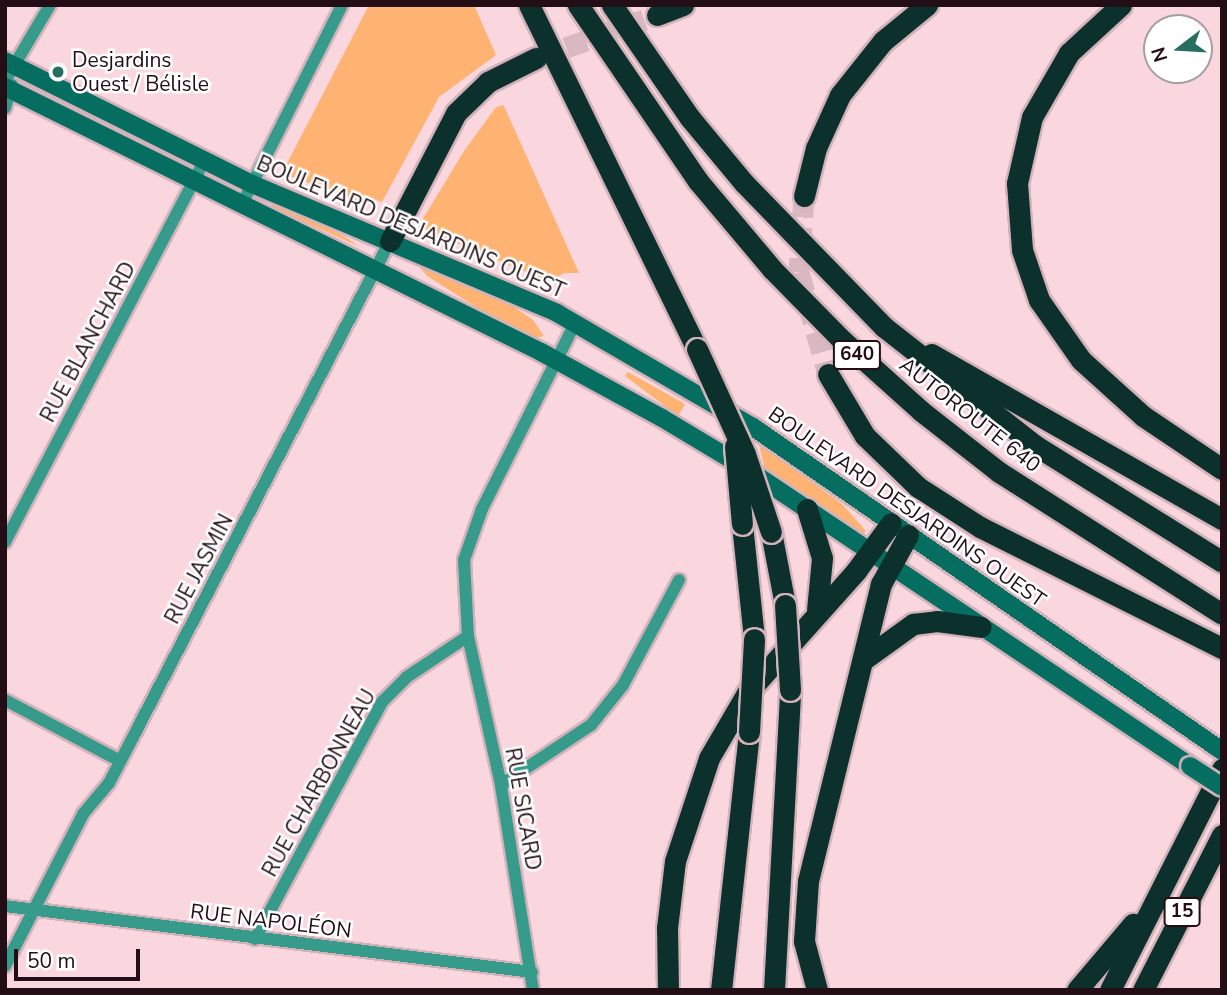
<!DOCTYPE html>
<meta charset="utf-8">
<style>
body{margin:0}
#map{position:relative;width:1227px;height:995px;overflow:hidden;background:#fad6df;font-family:"Nunito Sans",sans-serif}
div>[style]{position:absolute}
.green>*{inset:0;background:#feb372}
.highway-tunnel>*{height:21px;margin-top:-10.5px;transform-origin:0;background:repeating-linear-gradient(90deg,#dab8c1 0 21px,transparent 0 31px)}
.roads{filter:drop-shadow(2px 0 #d3b2ba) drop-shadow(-2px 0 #d3b2ba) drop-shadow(0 2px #d3b2ba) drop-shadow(0 -2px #d3b2ba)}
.street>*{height:12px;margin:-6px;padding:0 6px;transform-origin:6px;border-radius:6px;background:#379b8c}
.secondary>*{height:18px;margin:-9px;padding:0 9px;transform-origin:9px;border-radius:9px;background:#056e61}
.highway>*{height:21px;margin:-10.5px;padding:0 10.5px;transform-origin:10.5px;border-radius:10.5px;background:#0c302b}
.bridges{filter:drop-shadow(2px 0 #d3b2ba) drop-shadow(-2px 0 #d3b2ba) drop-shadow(0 2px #d3b2ba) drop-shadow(0 -2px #d3b2ba)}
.secondary-bridge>*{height:18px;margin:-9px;padding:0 9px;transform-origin:9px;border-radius:9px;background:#056e61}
.highway-bridge>*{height:21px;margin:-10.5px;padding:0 10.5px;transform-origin:10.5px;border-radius:10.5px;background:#0c302b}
.dots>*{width:19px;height:19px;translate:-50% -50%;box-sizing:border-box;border:4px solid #fff;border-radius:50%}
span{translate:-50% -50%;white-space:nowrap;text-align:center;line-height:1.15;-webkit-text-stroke:5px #fff;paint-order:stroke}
.shield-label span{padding:2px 5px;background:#fff;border:2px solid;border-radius:5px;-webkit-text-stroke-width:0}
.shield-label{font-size:19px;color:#220e14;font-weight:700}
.poi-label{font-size:21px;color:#220e14}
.left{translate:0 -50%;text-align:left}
.street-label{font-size:21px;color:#220e14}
.frame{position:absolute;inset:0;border:7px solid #220e14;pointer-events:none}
.north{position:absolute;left:1143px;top:14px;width:70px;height:70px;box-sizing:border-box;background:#fff;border:2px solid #a79fa1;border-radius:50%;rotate:253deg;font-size:19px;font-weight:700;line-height:28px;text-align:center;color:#220e14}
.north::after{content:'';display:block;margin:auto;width:24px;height:32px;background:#266d62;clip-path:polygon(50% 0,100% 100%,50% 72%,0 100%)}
.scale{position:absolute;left:14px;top:949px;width:126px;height:32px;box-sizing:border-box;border:4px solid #220e14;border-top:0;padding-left:9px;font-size:21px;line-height:24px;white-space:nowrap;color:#220e14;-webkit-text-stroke:5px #fff;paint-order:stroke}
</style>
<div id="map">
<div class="green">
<div style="clip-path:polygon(369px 5px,474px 5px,496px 55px,439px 97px,382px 202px,364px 196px,356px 201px,282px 173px)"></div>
<div style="clip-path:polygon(504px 105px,504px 106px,579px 273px,564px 273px,550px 282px,418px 227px,464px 151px,496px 107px)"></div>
<div style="clip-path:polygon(273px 202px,344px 236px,360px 247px,271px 207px)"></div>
<div style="clip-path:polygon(419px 266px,504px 300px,533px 320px,544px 336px,536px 338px,479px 309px,427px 276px)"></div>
<div style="clip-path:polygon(628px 372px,685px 404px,678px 416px,625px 376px)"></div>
<div style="clip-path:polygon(759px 444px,842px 504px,866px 531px,863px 534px,765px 470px)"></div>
</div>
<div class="highway-tunnel">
<div style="left:537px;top:58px;width:127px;rotate:-19.7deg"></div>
<div style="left:804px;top:196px;width:76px;rotate:93.8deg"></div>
<div style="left:799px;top:272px;width:106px;rotate:74.1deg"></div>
</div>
<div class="roads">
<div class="street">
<div style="left:5px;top:81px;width:88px;rotate:-59.4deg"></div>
<div style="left:5px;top:108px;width:24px;rotate:-73deg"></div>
<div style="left:242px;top:204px;width:223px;rotate:-63.3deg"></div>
<div style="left:5px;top:542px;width:431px;rotate:-62.4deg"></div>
<div style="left:5px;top:700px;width:130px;rotate:27.9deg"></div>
<div style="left:501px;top:785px;width:108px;rotate:-33.7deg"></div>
<div style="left:591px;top:725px;width:51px;rotate:-51.3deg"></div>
<div style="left:623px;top:685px;width:119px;rotate:-61.9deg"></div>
<div style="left:5px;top:906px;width:531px;rotate:7.14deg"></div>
<div style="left:255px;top:939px;width:269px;rotate:-61.8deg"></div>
<div style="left:382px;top:702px;width:35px;rotate:-45deg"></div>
<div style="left:407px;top:677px;width:73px;rotate:-33.9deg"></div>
<div style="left:5px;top:966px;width:171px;rotate:-62.8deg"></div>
<div style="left:83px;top:814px;width:40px;rotate:-50deg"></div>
<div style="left:109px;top:783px;width:52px;rotate:-62.4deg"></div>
<div style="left:133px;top:737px;width:559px;rotate:-62.61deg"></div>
<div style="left:533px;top:990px;width:207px;rotate:-98.9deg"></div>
<div style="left:501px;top:785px;width:153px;rotate:-102.5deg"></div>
<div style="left:468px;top:636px;width:76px;rotate:-93deg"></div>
<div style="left:464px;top:560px;width:54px;rotate:-70.6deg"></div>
<div style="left:482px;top:509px;width:206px;rotate:-63.4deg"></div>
</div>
<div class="secondary">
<div style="left:5px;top:61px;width:276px;rotate:26.5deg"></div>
<div style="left:252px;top:184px;width:331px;rotate:22.9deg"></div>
<div style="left:557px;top:313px;width:227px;rotate:30.2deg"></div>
<div style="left:753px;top:427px;width:570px;rotate:34.64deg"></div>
<div style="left:5px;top:87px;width:598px;rotate:26.31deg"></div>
<div style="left:541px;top:352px;width:138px;rotate:28.6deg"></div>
<div style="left:662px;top:418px;width:96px;rotate:30.9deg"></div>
<div style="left:744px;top:467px;width:537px;rotate:33.84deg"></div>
</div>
<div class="highway">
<div style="left:529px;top:5px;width:383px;rotate:64deg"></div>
<div style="left:578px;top:5px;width:213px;rotate:55.7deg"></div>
<div style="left:698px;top:181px;width:116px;rotate:49.9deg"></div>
<div style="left:773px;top:270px;width:98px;rotate:45.4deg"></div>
<div style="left:842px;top:340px;width:106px;rotate:41.9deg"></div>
<div style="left:921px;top:411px;width:99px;rotate:38deg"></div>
<div style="left:999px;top:472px;width:264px;rotate:32.5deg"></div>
<div style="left:612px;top:5px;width:137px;rotate:55.4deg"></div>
<div style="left:690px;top:118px;width:85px;rotate:50.3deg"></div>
<div style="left:744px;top:183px;width:201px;rotate:45.8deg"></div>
<div style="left:884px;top:327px;width:193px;rotate:38.1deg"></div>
<div style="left:1036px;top:446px;width:219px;rotate:31.9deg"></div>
<div style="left:1121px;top:5px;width:71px;rotate:137.3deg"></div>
<div style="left:1069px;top:53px;width:74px;rotate:120deg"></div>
<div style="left:1032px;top:117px;width:68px;rotate:102.8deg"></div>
<div style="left:1017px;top:183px;width:67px;rotate:85.7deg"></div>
<div style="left:1022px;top:250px;width:53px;rotate:71.2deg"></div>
<div style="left:1039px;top:300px;width:73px;rotate:55deg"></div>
<div style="left:1081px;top:360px;width:84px;rotate:42.1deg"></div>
<div style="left:1143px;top:416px;width:95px;rotate:33.9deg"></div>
<div style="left:657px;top:15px;width:28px;rotate:-21deg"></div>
<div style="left:804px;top:196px;width:49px;rotate:-76deg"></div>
<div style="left:816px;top:148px;width:58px;rotate:-65.6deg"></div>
<div style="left:840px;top:95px;width:69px;rotate:-51.5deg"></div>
<div style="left:883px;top:41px;width:57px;rotate:-39.3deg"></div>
<div style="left:390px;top:241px;width:144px;rotate:-62.7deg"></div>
<div style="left:456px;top:113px;width:45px;rotate:-44.1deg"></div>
<div style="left:488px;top:82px;width:54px;rotate:-26.6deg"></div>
<div style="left:931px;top:354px;width:335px;rotate:29.6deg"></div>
<div style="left:828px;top:374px;width:72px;rotate:59.2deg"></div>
<div style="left:865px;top:436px;width:74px;rotate:43.9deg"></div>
<div style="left:918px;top:487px;width:74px;rotate:32.8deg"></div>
<div style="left:980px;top:527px;width:271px;rotate:26.6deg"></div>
<div style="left:807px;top:509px;width:51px;rotate:73deg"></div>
<div style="left:822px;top:558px;width:52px;rotate:95.5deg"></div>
<div style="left:742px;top:524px;width:116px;rotate:84deg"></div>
<div style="left:771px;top:532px;width:74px;rotate:79.1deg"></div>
<div style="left:863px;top:660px;width:62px;rotate:-35.8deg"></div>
<div style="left:913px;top:624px;width:24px;rotate:-7deg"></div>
<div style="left:937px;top:621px;width:44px;rotate:7.8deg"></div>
<div style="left:668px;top:990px;width:62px;rotate:-90.9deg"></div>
<div style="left:667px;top:928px;width:67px;rotate:-83.2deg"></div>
<div style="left:675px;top:861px;width:108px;rotate:-71.7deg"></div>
<div style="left:709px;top:758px;width:75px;rotate:-59.7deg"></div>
<div style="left:747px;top:693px;width:164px;rotate:-48.2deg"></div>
<div style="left:856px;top:571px;width:59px;rotate:-53.9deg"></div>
<div style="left:721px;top:990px;width:260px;rotate:-83.8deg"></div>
<div style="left:774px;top:990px;width:300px;rotate:-86.9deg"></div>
<div style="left:817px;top:990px;width:51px;rotate:-104.9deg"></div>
<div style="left:804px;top:941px;width:60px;rotate:-86.2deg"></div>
<div style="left:808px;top:881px;width:306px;rotate:-76.2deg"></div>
<div style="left:881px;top:584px;width:56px;rotate:-61.1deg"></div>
<div style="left:1077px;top:990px;width:87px;rotate:-49.7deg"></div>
<div style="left:1110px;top:990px;width:248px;rotate:-63.1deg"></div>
<div style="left:1143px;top:990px;width:174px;rotate:-63deg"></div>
</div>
</div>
<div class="bridges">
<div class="secondary-bridge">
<div style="left:1190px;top:766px;width:38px;rotate:33deg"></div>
</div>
<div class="highway-bridge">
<div style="left:697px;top:349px;width:115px;rotate:65.4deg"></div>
<div style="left:745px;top:454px;width:82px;rotate:71.6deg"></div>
<div style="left:735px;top:446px;width:78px;rotate:84.9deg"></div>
<div style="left:785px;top:605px;width:85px;rotate:86.6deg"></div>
<div style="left:749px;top:732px;width:93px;rotate:-86.9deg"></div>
</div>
</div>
<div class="dots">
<div style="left:58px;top:72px;background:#266d62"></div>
</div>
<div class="shield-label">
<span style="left:857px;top:355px">640</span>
<span style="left:1182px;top:912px">15</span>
</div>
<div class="poi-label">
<span class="left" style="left:72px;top:72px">Desjardins<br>Ouest / Bélisle</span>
</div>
<div class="street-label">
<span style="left:411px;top:227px;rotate:23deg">BOULEVARD DESJARDINS OUEST</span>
<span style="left:88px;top:342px;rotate:-62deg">RUE BLANCHARD</span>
<span style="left:970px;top:415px;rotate:38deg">AUTOROUTE 640</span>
<span style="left:907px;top:507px;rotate:35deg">BOULEVARD DESJARDINS OUEST</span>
<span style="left:199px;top:569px;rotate:-62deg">RUE JASMIN</span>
<span style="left:319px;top:783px;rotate:-61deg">RUE CHARBONNEAU</span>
<span style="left:523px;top:809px;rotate:80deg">RUE SICARD</span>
<span style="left:271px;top:921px;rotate:7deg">RUE NAPOLÉON</span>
</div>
<div class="frame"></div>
<div class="north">N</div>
<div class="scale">50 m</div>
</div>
